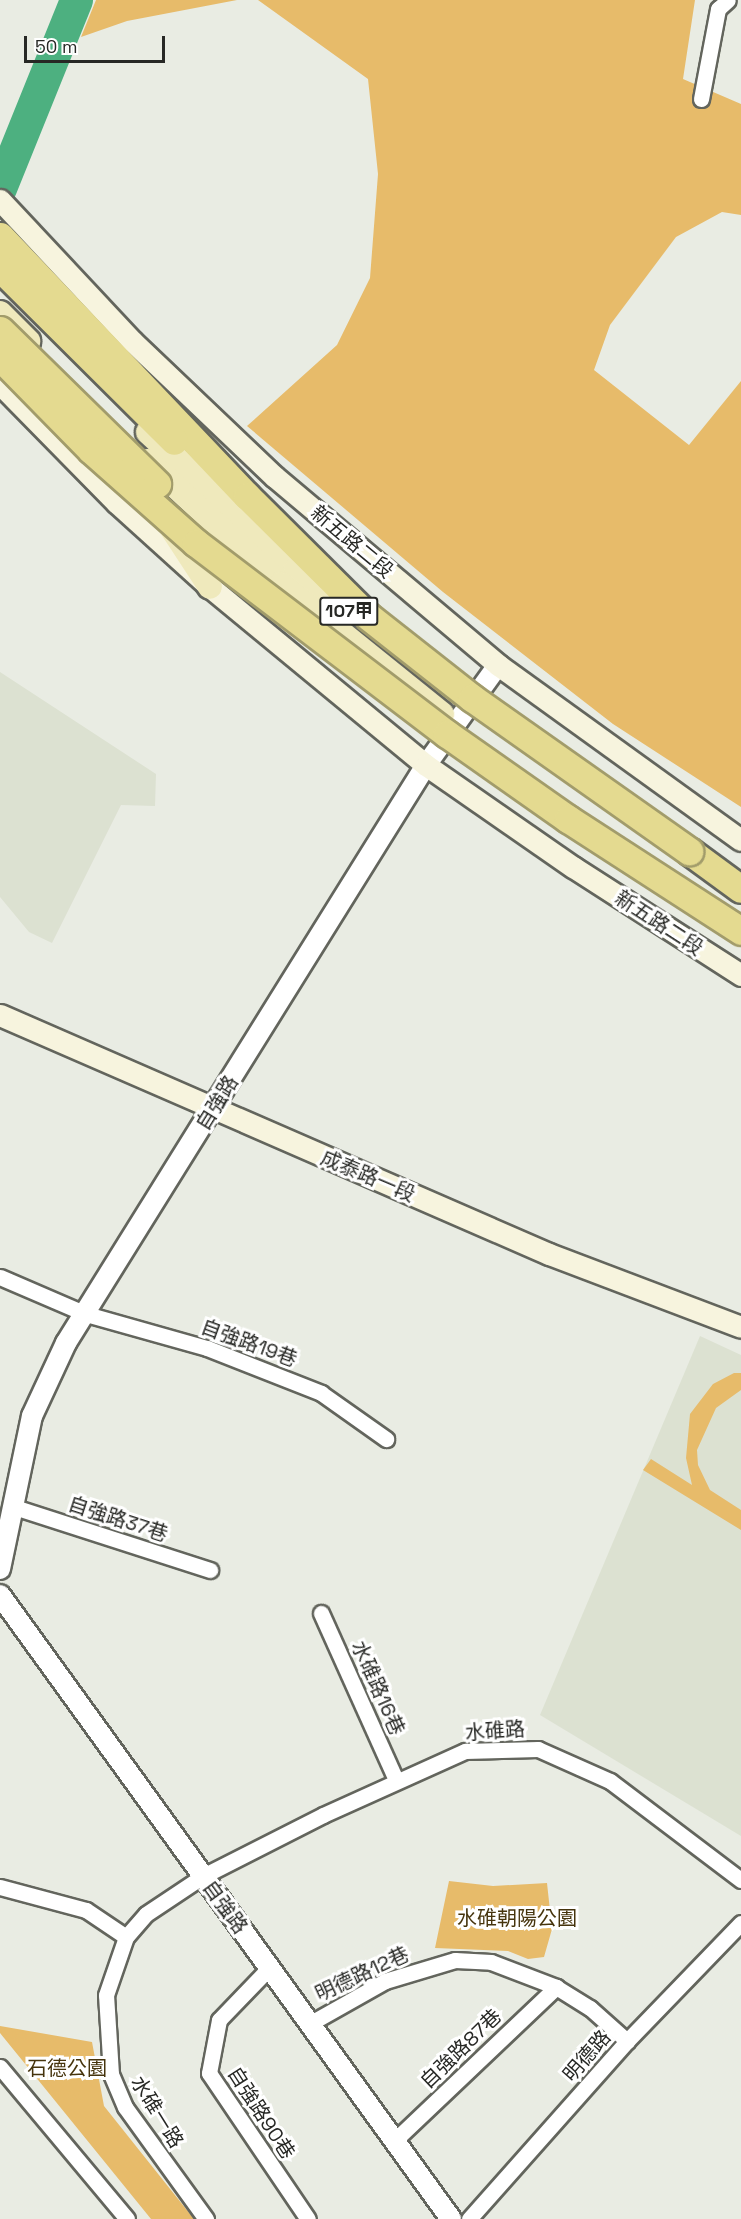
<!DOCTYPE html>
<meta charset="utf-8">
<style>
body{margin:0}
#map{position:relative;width:741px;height:2219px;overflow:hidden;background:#e9ece3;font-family:"Space Grotesk","Noto Sans TC",sans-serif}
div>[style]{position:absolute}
.built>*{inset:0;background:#dce1d1}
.green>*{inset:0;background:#e7bb6a}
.river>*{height:33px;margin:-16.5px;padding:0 16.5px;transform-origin:16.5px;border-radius:16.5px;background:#4db080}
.roads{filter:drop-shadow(2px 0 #63655d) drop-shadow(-2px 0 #63655d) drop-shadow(0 2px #63655d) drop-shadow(0 -2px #63655d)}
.minor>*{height:15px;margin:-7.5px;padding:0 7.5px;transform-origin:7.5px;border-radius:7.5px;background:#fff}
.tertiary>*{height:20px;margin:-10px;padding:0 10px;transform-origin:10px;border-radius:10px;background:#fff}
.secondary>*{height:21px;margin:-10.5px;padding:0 10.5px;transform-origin:10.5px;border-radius:10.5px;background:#f7f4de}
.primary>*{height:24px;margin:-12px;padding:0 12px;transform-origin:12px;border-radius:12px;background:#efe9bc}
.motorway>*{height:27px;margin:-13.5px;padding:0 13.5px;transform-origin:13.5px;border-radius:13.5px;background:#e4da90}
.bridges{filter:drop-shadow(2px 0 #a29c6b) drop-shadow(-2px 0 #a29c6b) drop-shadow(0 2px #a29c6b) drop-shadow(0 -2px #a29c6b)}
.motorway-bridge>*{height:27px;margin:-13.5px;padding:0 13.5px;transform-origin:13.5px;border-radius:13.5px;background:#e4da90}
span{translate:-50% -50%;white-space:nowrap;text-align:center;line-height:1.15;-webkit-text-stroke:6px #fff;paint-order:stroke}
.shield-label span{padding:2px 4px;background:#fff;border:2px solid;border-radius:4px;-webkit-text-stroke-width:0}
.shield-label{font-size:18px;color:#272825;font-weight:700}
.street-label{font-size:20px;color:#272825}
.park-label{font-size:20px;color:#46340d}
.scale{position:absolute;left:24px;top:36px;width:141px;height:27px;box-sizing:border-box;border:3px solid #272825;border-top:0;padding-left:8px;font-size:18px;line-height:21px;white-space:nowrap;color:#272825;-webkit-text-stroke:4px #fff;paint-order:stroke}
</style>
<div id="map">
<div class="built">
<div style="clip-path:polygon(0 672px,156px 774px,155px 806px,121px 805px,52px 943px,29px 932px,0 897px)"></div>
<div style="clip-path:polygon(700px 1336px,741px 1355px,741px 1836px,540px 1715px)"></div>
</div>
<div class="green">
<div style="clip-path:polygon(96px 0,237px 0,127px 21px,81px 37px)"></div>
<div style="clip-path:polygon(258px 0,695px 0,683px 79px,741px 104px,741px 215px,722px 212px,676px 237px,610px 325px,594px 370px,689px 445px,741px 381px,741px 807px,613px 724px,443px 592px,247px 426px,337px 345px,370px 278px,378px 174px,368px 79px)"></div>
<div style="clip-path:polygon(734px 1373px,741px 1373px,741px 1390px,716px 1408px,697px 1450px,698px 1465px,710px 1490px,741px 1510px,741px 1530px,643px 1470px,651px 1459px,692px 1485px,686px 1458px,690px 1414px,713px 1384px)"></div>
<div style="clip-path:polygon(449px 1881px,493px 1886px,547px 1883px,552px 1929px,544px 1957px,528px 1959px,508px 1951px,435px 1948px)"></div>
<div style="clip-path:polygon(0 2026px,92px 2042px,104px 2106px,194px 2219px,151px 2219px,0 2033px)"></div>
</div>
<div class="river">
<div style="left:0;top:188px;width:203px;rotate:-68deg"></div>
</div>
<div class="roads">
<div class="minor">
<div style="left:701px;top:99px;width:92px;rotate:-79.3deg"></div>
<div style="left:718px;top:9px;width:13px;rotate:-42deg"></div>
<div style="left:0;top:1277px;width:94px;rotate:23.3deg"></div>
<div style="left:86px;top:1314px;width:126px;rotate:15.7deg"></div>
<div style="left:207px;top:1348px;width:123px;rotate:21.5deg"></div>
<div style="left:321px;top:1393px;width:80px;rotate:35.3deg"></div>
<div style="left:14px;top:1507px;width:206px;rotate:17.8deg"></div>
<div style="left:321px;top:1613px;width:183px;rotate:65.8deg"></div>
<div style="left:0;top:1887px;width:89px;rotate:15deg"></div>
<div style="left:86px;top:1910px;width:48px;rotate:34deg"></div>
<div style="left:269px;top:1968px;width:72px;rotate:133.9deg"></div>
<div style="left:219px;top:2020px;width:54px;rotate:100.7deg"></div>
<div style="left:209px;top:2073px;width:176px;rotate:55.9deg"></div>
<div style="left:309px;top:2024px;width:87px;rotate:-29.5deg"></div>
<div style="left:385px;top:1981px;width:73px;rotate:-16.7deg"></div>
<div style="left:455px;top:1960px;width:36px;rotate:3deg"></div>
<div style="left:491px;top:1962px;width:70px;rotate:21deg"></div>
<div style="left:556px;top:1987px;width:40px;rotate:32deg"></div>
<div style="left:590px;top:2008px;width:50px;rotate:41.7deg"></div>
<div style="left:0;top:2067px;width:198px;rotate:50.1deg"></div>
<div style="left:394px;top:2141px;width:224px;rotate:-43.5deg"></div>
<div style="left:206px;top:2219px;width:138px;rotate:-125.9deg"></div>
<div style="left:125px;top:2107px;width:36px;rotate:-113deg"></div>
<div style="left:111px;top:2074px;width:79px;rotate:-93.6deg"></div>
<div style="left:106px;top:1995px;width:61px;rotate:-71deg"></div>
<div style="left:126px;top:1937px;width:30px;rotate:-49deg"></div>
<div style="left:146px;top:1914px;width:69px;rotate:-33.7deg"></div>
<div style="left:203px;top:1876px;width:135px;rotate:-26.9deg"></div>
<div style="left:323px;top:1815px;width:156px;rotate:-24.3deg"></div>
<div style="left:465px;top:1751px;width:73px;rotate:-1.6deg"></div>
<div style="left:538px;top:1749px;width:79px;rotate:24deg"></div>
<div style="left:610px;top:1781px;width:164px;rotate:37.1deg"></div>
<div style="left:469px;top:2219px;width:238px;rotate:-48.4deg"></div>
<div style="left:627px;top:2041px;width:164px;rotate:-46deg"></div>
</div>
<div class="tertiary">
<div style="left:0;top:1569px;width:156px;rotate:-78.2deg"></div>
<div style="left:32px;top:1416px;width:81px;rotate:-65deg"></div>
<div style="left:66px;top:1343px;width:681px;rotate:-58.08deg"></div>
<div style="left:426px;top:765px;width:123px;rotate:-54.2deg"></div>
<div style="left:0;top:1595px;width:770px;rotate:54.14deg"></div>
</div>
<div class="secondary">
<div style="left:0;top:200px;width:193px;rotate:46.9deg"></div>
<div style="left:132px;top:341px;width:197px;rotate:43.6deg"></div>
<div style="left:275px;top:477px;width:292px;rotate:40.1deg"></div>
<div style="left:498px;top:665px;width:299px;rotate:35.8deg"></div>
<div style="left:0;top:384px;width:167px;rotate:45.5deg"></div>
<div style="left:117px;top:503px;width:125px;rotate:42.1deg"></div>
<div style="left:210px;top:587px;width:280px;rotate:39.5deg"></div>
<div style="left:426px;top:765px;width:179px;rotate:34.8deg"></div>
<div style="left:573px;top:867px;width:200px;rotate:32.7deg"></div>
<div style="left:0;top:1015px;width:599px;rotate:23.53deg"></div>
<div style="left:549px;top:1254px;width:205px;rotate:20.8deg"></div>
</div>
<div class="primary">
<div style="left:0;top:313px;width:40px;rotate:45deg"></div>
<div style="left:148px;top:432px;width:202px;rotate:42.8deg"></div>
<div style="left:296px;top:569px;width:66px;rotate:38.3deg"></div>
<div style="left:148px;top:461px;width:181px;rotate:42.8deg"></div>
<div style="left:281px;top:584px;width:207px;rotate:38.9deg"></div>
<div style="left:172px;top:529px;width:69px;rotate:56.8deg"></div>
</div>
<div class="motorway">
<div style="left:0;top:236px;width:359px;rotate:46.5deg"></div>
<div style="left:247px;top:496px;width:172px;rotate:44.8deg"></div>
<div style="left:0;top:268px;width:245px;rotate:44.8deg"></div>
<div style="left:689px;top:851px;width:64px;rotate:36.2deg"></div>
</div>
</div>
<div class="bridges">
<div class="motorway-bridge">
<div style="left:0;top:330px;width:220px;rotate:44.4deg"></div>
<div style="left:0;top:357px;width:130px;rotate:45.6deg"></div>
<div style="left:91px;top:450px;width:140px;rotate:41.5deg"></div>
<div style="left:196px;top:543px;width:315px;rotate:37.3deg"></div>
<div style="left:447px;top:734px;width:148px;rotate:35.1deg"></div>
<div style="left:568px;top:819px;width:206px;rotate:32.9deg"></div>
<div style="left:369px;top:617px;width:131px;rotate:38.2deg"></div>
<div style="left:472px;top:698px;width:266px;rotate:35.2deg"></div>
</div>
</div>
<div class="shield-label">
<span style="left:349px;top:611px">107甲</span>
</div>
<div class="street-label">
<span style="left:352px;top:542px;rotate:40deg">新五路二段</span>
<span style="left:659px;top:923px;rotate:33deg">新五路二段</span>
<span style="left:217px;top:1103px;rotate:-58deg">自強路</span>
<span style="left:368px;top:1176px;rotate:23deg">成泰路一段</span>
<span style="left:249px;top:1343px;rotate:20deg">自強路19巷</span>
<span style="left:118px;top:1519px;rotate:18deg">自強路37巷</span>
<span style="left:378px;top:1688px;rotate:66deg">水碓路16巷</span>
<span style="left:495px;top:1731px;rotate:-4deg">水碓路</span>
<span style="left:225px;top:1907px;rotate:54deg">自強路</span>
<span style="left:362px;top:1974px;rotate:-25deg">明德路12巷</span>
<span style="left:461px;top:2049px;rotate:-44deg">自強路87巷</span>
<span style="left:587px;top:2056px;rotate:-49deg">明德路</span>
<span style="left:157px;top:2112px;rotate:58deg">水碓一路</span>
<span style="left:261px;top:2113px;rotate:57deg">自強路90巷</span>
</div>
<div class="park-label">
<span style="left:517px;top:1918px">水碓朝陽公園</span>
<span style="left:67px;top:2068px">石德公園</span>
</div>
<div class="scale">50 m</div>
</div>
